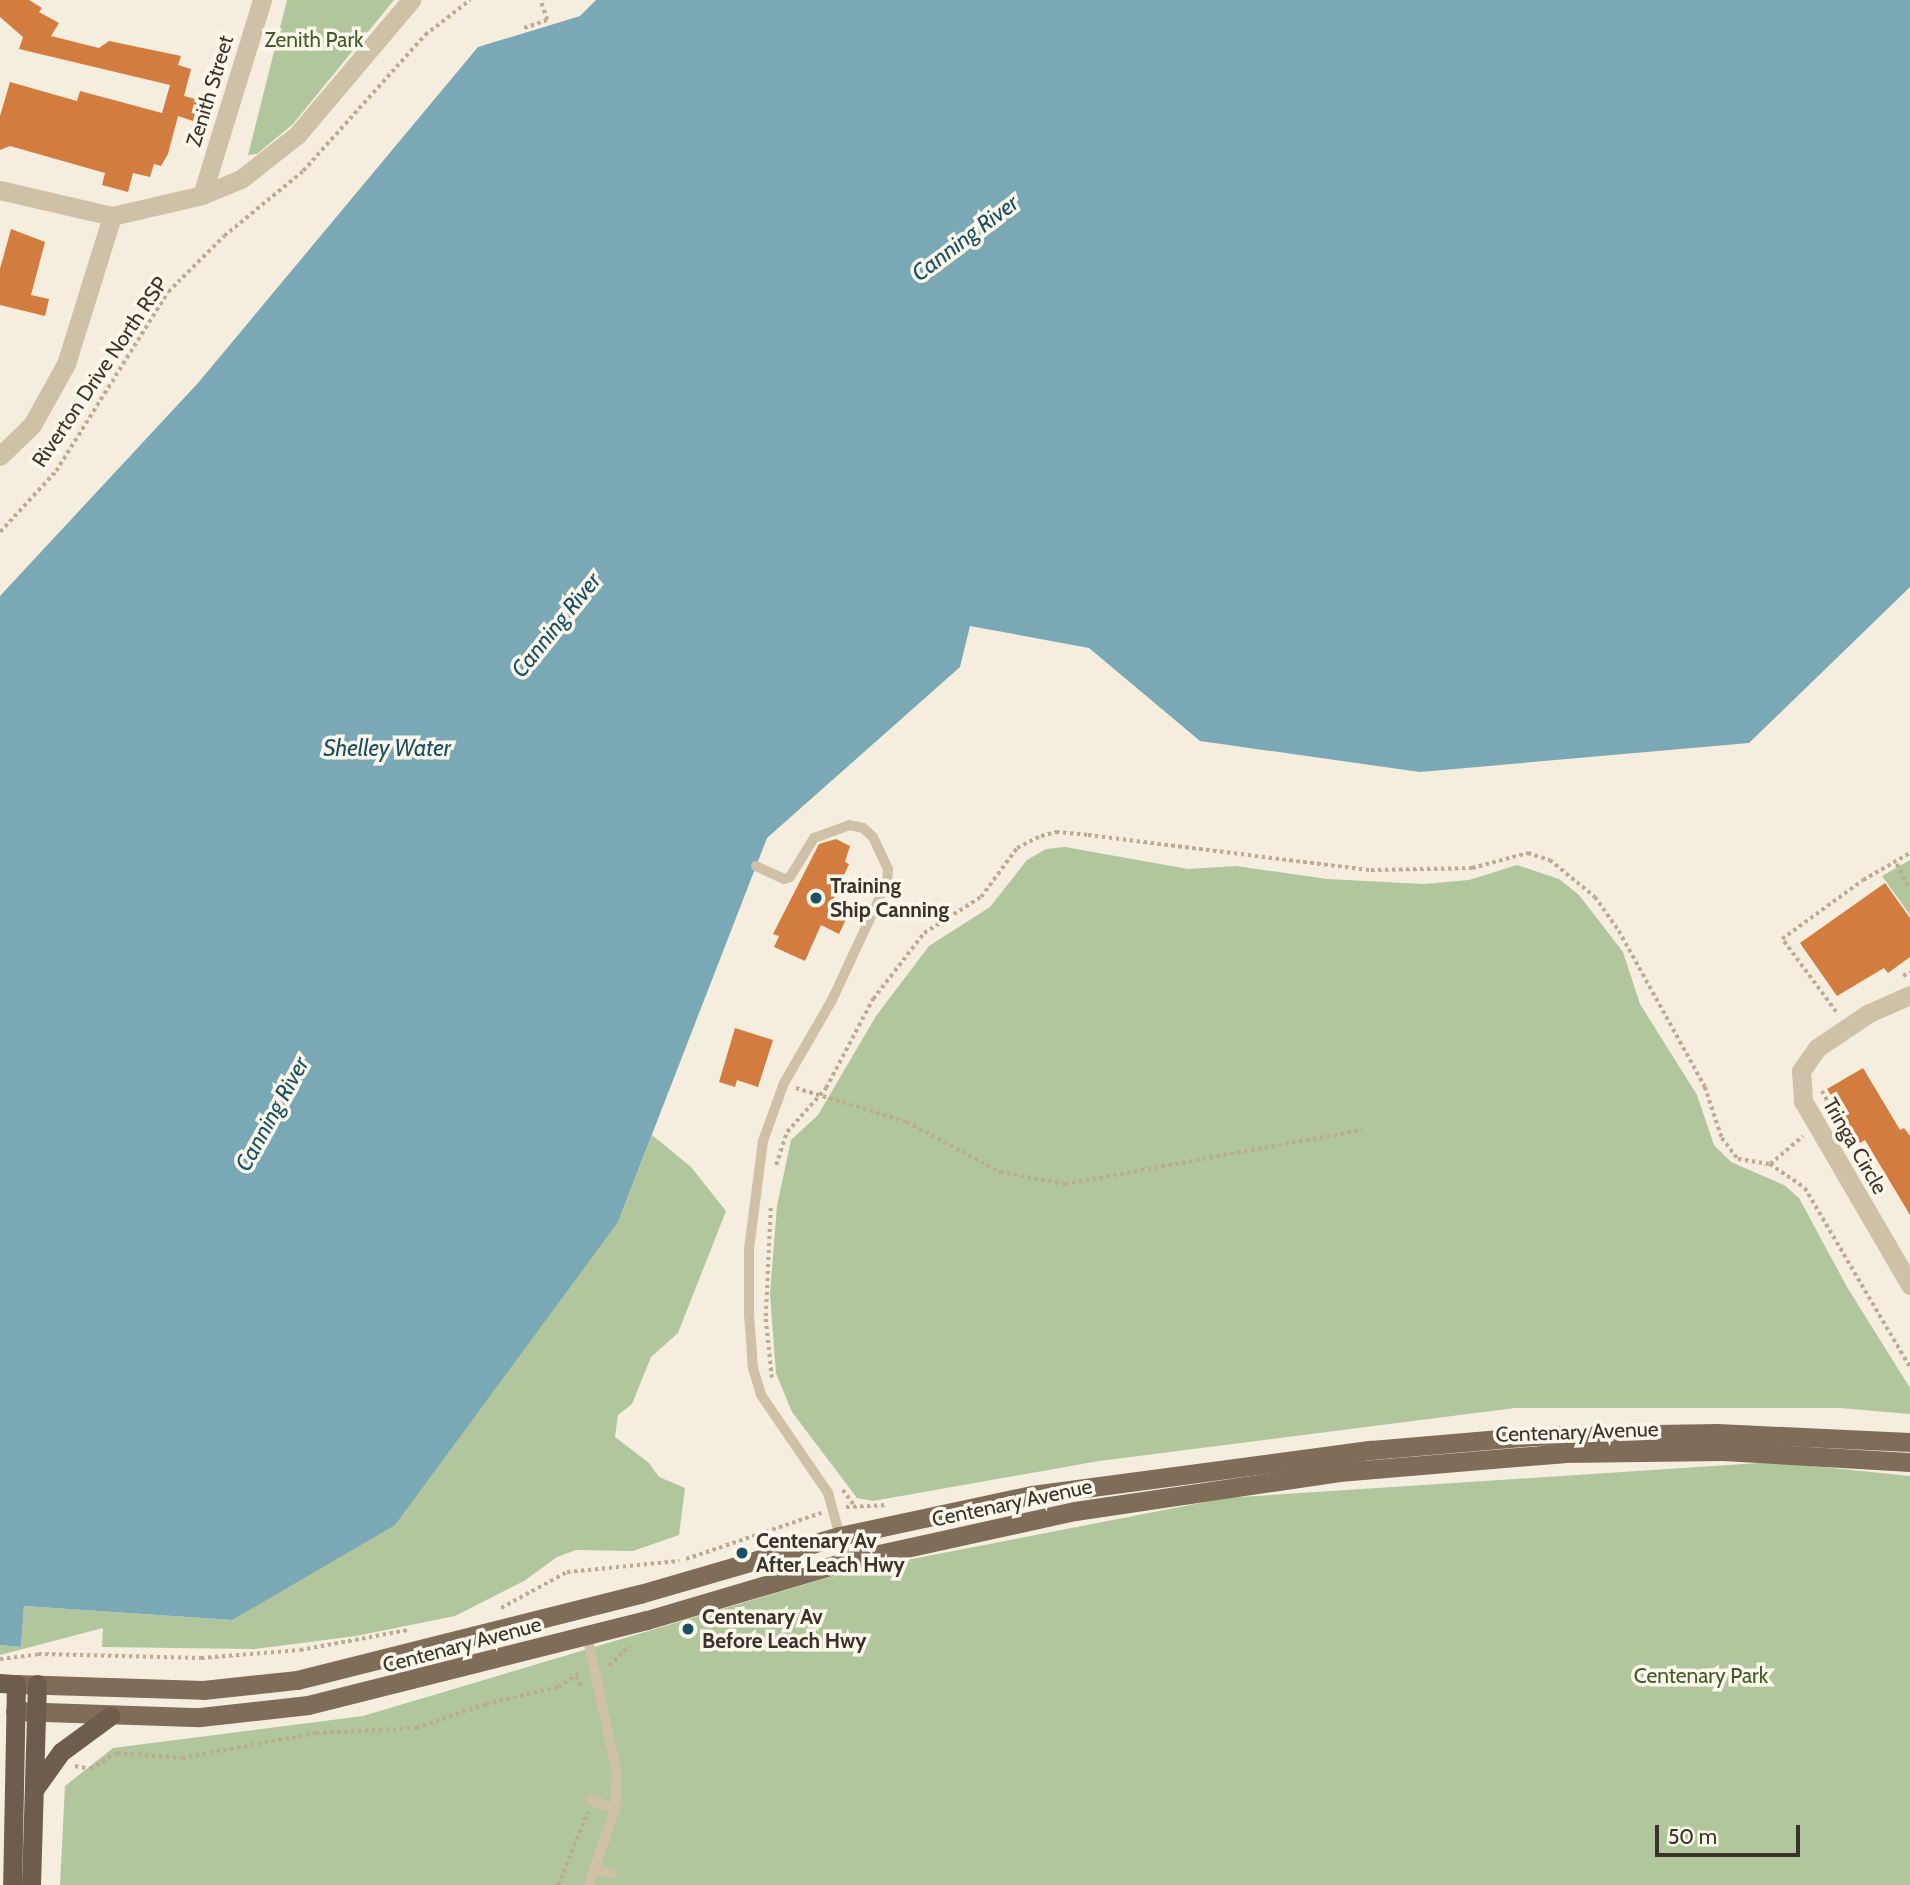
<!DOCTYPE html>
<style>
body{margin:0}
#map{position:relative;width:1910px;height:1885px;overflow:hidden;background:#f5eede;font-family:Cabin,sans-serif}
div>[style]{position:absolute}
.green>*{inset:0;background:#b1c69c}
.water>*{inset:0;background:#7aa9b5}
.building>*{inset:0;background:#d27c3f}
.path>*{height:3.5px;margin-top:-1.75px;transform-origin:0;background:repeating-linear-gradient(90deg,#bbab92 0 3.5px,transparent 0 7px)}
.service>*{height:10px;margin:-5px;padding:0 5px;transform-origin:5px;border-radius:5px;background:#cfc1a8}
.minor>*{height:19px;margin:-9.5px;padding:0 9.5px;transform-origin:9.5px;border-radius:9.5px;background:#cfc1a8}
.primary>*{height:19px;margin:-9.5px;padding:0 9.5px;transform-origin:9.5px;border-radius:9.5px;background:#7f6c59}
.trunk>*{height:19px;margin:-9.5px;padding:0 9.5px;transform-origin:9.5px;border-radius:9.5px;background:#6e5c4c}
.dots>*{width:19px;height:19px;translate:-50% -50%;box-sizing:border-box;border:4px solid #fcf7eb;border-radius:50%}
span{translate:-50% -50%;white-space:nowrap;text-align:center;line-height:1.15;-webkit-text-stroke:7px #fcf7eb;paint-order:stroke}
.park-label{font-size:21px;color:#415c2a}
.street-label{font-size:21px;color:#3b3229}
.poi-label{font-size:21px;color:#3b3229;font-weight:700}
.left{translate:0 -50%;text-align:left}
.water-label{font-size:23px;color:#195062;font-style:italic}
.scale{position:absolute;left:1655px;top:1825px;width:145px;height:32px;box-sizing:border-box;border:4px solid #3b3229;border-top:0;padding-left:9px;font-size:21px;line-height:24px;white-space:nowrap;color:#3b3229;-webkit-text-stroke:5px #fcf7eb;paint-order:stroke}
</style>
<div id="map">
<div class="green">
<div style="clip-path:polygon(287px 0,394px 0,293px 124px,257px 154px,248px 155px)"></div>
<div style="clip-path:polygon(1065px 847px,1188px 869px,1236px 866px,1327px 879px,1424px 884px,1469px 880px,1517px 865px,1559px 879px,1579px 895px,1623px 952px,1640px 1004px,1697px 1095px,1714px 1145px,1731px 1162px,1784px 1185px,1799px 1198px,1847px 1287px,1910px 1388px,1910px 1414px,1840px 1408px,1515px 1408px,1099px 1461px,873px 1501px,857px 1498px,792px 1412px,776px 1373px,770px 1294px,777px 1206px,791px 1140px,818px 1115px,876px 1016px,929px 946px,990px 907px,1027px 860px,1046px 849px)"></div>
<div style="clip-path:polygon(1910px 860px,1910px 915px,1882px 876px)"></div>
<div style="clip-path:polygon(652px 1135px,691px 1167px,726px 1211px,678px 1333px,651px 1357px,632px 1404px,618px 1415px,615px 1437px,649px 1463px,659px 1477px,685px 1488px,679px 1535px,633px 1551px,576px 1550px,557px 1557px,524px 1581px,455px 1616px,356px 1636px,255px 1649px,102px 1647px,103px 1628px,0 1655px,0 1645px,21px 1647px,24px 1606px,232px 1620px,618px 1222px)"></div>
<div style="clip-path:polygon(1774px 1462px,1910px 1476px,1910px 1885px,60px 1885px,65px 1786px,113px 1748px,363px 1716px,850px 1571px,1226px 1498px)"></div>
</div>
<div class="water">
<div style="clip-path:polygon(596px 0,1910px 0,1910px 587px,1749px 743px,1420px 772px,1200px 741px,1089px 648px,970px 626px,960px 667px,767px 838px,618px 1222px,395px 1525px,232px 1620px,24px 1606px,21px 1647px,0 1645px,0 596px,198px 383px,478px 47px,580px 16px)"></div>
</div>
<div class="building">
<div style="clip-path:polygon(0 0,29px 0,42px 8px,39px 12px,59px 23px,51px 36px,99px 48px,109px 41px,181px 56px,178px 65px,191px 69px,184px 96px,199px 100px,193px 121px,178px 116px,168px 154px,161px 166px,154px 164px,150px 177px,133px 173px,128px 192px,102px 185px,105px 173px,10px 146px,0 150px,0 116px,10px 82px,77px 101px,80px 91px,162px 113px,170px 85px,19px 49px,23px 37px,0 17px)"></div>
<div style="clip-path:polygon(11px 229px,45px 242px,31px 295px,49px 299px,45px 316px,0 305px,0 269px)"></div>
<div style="clip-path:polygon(836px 839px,850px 846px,845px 862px,849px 864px,829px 909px,847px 917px,839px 934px,821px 925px,805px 961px,774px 947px,779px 936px,773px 934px,819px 844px)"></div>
<div style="clip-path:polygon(1885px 883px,1910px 918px,1910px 957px,1888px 973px,1884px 968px,1837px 996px,1800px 943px)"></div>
<div style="clip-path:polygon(735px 1028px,773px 1040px,758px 1087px,737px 1080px,735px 1087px,719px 1082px)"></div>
<div style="clip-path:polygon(1863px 1068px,1900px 1130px,1904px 1128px,1910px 1136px,1910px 1215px,1865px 1140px,1860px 1143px,1827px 1089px)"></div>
</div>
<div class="path">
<div style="left:524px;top:28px;width:24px;rotate:-19deg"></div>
<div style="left:547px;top:20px;width:21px;rotate:-109deg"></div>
<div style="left:0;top:532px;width:83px;rotate:-47.4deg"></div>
<div style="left:56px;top:471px;width:211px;rotate:-58deg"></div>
<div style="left:168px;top:292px;width:79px;rotate:-45deg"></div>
<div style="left:224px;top:236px;width:102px;rotate:-39.4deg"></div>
<div style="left:303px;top:171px;width:183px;rotate:-48.1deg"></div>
<div style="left:425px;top:35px;width:57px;rotate:-37.9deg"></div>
<div style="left:1897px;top:864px;width:28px;rotate:63deg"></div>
<div style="left:1903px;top:976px;width:8px;rotate:-30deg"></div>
<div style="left:1836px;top:1012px;width:91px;rotate:-126.5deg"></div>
<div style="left:1782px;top:939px;width:100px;rotate:-36.1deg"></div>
<div style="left:1863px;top:880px;width:54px;rotate:-29.9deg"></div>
<div style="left:796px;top:1088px;width:116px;rotate:17deg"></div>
<div style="left:907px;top:1122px;width:106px;rotate:28.3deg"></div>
<div style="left:1000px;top:1172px;width:66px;rotate:10.5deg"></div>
<div style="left:1065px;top:1184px;width:302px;rotate:-10.3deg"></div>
<div style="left:1822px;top:1091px;width:26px;rotate:61deg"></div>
<div style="left:1770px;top:1164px;width:43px;rotate:-40.3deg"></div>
<div style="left:776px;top:1165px;width:35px;rotate:-72deg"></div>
<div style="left:787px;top:1132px;width:59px;rotate:-48.4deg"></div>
<div style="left:826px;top:1088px;width:101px;rotate:-62.2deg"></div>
<div style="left:873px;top:999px;width:83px;rotate:-52.3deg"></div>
<div style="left:924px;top:933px;width:67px;rotate:-32.3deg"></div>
<div style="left:981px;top:897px;width:61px;rotate:-53.7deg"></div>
<div style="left:1017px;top:848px;width:27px;rotate:-27deg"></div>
<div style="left:1041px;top:836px;width:16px;rotate:-15deg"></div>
<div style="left:1056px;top:832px;width:32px;rotate:5deg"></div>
<div style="left:1088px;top:835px;width:285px;rotate:7.1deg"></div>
<div style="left:1371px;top:870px;width:101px;rotate:-1.1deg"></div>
<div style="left:1472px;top:868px;width:58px;rotate:-15deg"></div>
<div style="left:1528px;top:853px;width:23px;rotate:18deg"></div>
<div style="left:1550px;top:860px;width:58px;rotate:39.4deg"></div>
<div style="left:1595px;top:897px;width:42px;rotate:54.8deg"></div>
<div style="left:1619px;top:931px;width:178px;rotate:61.1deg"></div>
<div style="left:1705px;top:1087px;width:54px;rotate:71.6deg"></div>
<div style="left:1722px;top:1138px;width:26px;rotate:53deg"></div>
<div style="left:1738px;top:1159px;width:32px;rotate:9deg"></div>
<div style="left:1770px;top:1164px;width:42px;rotate:34.4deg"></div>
<div style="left:1805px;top:1188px;width:208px;rotate:59.6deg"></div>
<div style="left:771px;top:1208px;width:111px;rotate:92.6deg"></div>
<div style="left:766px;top:1319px;width:59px;rotate:84.2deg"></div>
<div style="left:843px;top:1490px;width:19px;rotate:54deg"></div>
<div style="left:846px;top:1507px;width:41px;rotate:-2.8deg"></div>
<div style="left:686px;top:1559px;width:143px;rotate:-18.8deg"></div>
<div style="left:501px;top:1608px;width:75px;rotate:-28.6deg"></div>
<div style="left:567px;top:1572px;width:113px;rotate:-5.6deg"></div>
<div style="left:0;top:1659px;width:38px;rotate:-7deg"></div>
<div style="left:38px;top:1654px;width:163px;rotate:1.4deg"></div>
<div style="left:201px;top:1658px;width:99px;rotate:-4.6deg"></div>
<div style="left:300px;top:1650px;width:110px;rotate:-10.5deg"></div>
<div style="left:609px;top:1666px;width:29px;rotate:-44deg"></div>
<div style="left:576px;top:1677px;width:13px;rotate:61deg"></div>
<div style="left:75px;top:1766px;width:15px;rotate:11deg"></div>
<div style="left:90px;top:1769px;width:31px;rotate:-31deg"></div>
<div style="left:117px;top:1753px;width:65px;rotate:4.4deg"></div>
<div style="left:182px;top:1758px;width:136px;rotate:-10.6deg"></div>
<div style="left:316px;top:1733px;width:100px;rotate:-2.9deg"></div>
<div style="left:416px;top:1728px;width:74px;rotate:-18.9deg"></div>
<div style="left:486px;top:1704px;width:74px;rotate:-13.3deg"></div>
<div style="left:558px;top:1687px;width:27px;rotate:-33deg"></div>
<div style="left:558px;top:1885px;width:79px;rotate:-67.7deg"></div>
</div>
<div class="service">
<div style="left:756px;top:866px;width:31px;rotate:25deg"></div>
<div style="left:784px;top:879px;width:6px;rotate:-18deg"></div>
<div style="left:790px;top:877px;width:46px;rotate:-58.4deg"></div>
<div style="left:814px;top:838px;width:37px;rotate:-20deg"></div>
<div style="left:849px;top:825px;width:14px;rotate:12deg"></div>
<div style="left:863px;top:828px;width:13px;rotate:42deg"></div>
<div style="left:873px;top:837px;width:35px;rotate:65deg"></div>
<div style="left:888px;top:869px;width:13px;rotate:94deg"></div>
<div style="left:887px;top:882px;width:130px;rotate:115deg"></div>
<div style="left:832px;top:1000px;width:96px;rotate:120deg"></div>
<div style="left:784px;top:1083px;width:62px;rotate:109.9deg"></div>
<div style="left:763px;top:1141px;width:109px;rotate:97.4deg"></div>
<div style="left:749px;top:1249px;width:65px;rotate:90deg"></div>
<div style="left:749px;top:1314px;width:54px;rotate:85.8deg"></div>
<div style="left:753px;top:1368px;width:28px;rotate:73deg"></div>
<div style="left:761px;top:1395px;width:119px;rotate:55.6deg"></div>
<div style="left:828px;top:1493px;width:71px;rotate:74.4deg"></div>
<div style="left:587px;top:1635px;width:142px;rotate:77.8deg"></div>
<div style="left:617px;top:1774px;width:35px;rotate:93deg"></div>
<div style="left:615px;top:1809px;width:80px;rotate:108.9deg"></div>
<div style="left:590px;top:1800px;width:27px;rotate:20deg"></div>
<div style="left:596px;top:1868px;width:17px;rotate:21deg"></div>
</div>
<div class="minor">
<div style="left:0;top:190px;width:115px;rotate:13.1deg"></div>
<div style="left:112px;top:216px;width:92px;rotate:-13.1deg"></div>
<div style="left:202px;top:195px;width:42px;rotate:-22.3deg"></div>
<div style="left:241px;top:179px;width:71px;rotate:-38.2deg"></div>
<div style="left:297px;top:135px;width:177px;rotate:-49.8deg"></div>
<div style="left:202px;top:195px;width:204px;rotate:-72.9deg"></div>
<div style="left:0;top:456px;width:45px;rotate:-44.1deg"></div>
<div style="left:32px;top:425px;width:70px;rotate:-60.9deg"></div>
<div style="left:66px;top:364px;width:155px;rotate:-72.7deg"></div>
<div style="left:1910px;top:995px;width:45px;rotate:156.3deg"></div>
<div style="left:1869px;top:1013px;width:63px;rotate:146.1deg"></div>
<div style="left:1817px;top:1048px;width:28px;rotate:125deg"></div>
<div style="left:1801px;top:1071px;width:30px;rotate:86deg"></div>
<div style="left:1803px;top:1101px;width:213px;rotate:59.8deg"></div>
</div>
<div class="primary">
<div style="left:16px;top:1684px;width:187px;rotate:1.8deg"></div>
<div style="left:203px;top:1690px;width:95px;rotate:-6.1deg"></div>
<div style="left:297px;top:1680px;width:354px;rotate:-14.1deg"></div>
<div style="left:640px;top:1594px;width:208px;rotate:-16.2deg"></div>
<div style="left:840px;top:1536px;width:196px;rotate:-12.1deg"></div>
<div style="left:1032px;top:1495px;width:342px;rotate:-7.6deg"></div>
<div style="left:1371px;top:1450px;width:163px;rotate:-4.9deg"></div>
<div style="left:1533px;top:1436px;width:184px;rotate:-0.9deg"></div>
<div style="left:1717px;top:1433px;width:193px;rotate:2.7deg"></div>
<div style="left:15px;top:1711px;width:185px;rotate:1.9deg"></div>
<div style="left:200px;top:1717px;width:109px;rotate:-6.3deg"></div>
<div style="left:308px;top:1705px;width:349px;rotate:-14.1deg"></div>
<div style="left:647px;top:1620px;width:209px;rotate:-16.4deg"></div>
<div style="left:847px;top:1561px;width:233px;rotate:-12.4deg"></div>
<div style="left:1075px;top:1511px;width:267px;rotate:-8.4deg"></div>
<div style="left:1339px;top:1472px;width:225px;rotate:-4.8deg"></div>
<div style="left:1563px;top:1453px;width:160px;rotate:-0.7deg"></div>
<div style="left:1723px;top:1451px;width:187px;rotate:3.4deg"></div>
</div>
<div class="trunk">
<div style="left:0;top:1683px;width:16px;rotate:4deg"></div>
<div style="left:16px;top:1684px;width:201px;rotate:91.1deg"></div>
<div style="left:36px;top:1787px;width:43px;rotate:-54.5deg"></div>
<div style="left:61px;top:1752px;width:61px;rotate:-36.3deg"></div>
<div style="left:31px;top:1885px;width:201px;rotate:-88.3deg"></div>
</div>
<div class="dots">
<div style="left:816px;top:898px;background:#195062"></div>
<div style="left:742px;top:1553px;background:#195062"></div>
<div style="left:688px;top:1629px;background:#195062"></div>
</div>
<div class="park-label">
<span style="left:314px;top:40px">Zenith Park</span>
<span style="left:1701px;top:1676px">Centenary Park</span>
</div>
<div class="street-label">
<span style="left:210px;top:91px;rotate:-73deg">Zenith Street</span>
<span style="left:100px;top:372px;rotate:-56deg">Riverton Drive North RSP</span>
<span style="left:1855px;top:1146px;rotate:60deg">Tringa Circle</span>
<span style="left:1577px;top:1432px;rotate:-2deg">Centenary Avenue</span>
<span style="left:1012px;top:1503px;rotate:-12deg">Centenary Avenue</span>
<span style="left:462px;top:1645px;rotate:-15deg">Centenary Avenue</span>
</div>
<div class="poi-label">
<span class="left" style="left:830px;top:898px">Training<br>Ship Canning</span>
<span class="left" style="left:756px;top:1553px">Centenary Av<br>After Leach Hwy</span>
<span class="left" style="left:702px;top:1629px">Centenary Av<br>Before Leach Hwy</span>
</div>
<div class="water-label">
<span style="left:965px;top:238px;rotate:-37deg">Canning River</span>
<span style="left:556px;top:625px;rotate:-51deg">Canning River</span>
<span style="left:387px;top:748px">Shelley Water</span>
<span style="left:272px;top:1114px;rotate:-61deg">Canning River</span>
</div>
<div class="scale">50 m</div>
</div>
